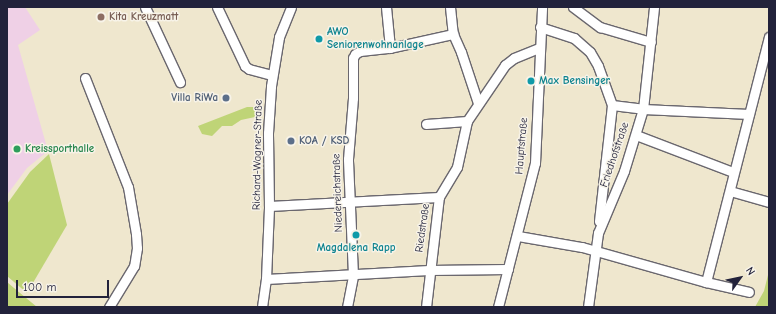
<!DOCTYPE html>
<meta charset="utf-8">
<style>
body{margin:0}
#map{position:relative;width:776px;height:314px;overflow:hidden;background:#efe7ce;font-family:"Comic Neue",sans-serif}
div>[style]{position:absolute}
.built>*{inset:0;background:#efd0e6}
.green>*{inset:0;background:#bfd477}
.roads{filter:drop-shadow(1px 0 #6a676e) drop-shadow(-1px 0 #6a676e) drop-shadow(0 1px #6a676e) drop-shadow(0 -1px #6a676e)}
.minor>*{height:9px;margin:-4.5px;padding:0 4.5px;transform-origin:4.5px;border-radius:4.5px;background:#fff}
.dots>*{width:11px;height:11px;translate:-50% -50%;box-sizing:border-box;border:2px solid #f7f3e8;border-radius:50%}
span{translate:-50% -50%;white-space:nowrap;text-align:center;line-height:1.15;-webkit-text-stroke:3px #f7f3e8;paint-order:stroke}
.education-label{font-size:11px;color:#785e54;font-weight:700}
.left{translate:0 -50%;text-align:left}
.culture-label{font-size:11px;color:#0d838f;font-weight:700}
.service-label{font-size:11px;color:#4e5e75;font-weight:700}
.right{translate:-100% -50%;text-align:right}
.street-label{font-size:11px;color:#22223b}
.leisure-label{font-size:11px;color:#27864d;font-weight:700}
.frame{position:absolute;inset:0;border:8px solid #22223b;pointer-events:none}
.north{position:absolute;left:720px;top:258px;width:40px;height:40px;-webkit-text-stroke:3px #f7f3e8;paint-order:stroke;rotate:57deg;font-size:11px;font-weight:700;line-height:16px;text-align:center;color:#22223b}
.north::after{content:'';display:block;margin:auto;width:14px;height:18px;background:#22223b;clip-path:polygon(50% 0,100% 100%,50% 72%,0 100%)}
.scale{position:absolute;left:16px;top:280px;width:93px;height:18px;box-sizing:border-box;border:2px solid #22223b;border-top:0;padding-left:5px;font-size:12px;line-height:14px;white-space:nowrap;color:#22223b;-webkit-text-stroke:3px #f7f3e8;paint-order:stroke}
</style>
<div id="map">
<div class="built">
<div style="clip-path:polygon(7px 7px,25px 7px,40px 30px,18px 45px,48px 151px,27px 168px,7px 195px)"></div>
</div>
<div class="green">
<div style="clip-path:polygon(247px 107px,262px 107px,261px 113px,255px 117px,241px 120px,232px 126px,222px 126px,212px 136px,202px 134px,198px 126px)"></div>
<div style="clip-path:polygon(49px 154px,67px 225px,27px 293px,7px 276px,7px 204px,30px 172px)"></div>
<div style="clip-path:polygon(769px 271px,769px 307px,755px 307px,764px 291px)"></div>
<div style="clip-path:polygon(7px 282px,14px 288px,37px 307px,7px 307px)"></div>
</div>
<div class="roads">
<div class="minor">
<div style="left:145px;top:7px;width:83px;rotate:65deg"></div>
<div style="left:217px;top:7px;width:65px;rotate:64.6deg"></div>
<div style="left:245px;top:66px;width:5px;rotate:37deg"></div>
<div style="left:249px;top:69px;width:24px;rotate:15deg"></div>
<div style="left:386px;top:7px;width:41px;rotate:84.4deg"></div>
<div style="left:450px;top:7px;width:27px;rotate:84deg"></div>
<div style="left:453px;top:34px;width:20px;rotate:66deg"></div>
<div style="left:461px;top:52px;width:54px;rotate:71.6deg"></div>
<div style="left:573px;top:7px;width:34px;rotate:37deg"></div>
<div style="left:600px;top:27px;width:53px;rotate:16.4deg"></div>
<div style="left:540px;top:27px;width:36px;rotate:18deg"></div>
<div style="left:574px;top:38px;width:21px;rotate:41deg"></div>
<div style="left:590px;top:52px;width:16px;rotate:60deg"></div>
<div style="left:598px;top:66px;width:41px;rotate:70.3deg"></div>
<div style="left:612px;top:105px;width:117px;rotate:96.4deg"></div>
<div style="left:85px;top:78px;width:117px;rotate:68.5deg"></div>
<div style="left:128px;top:187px;width:48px;rotate:80.3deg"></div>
<div style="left:136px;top:234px;width:14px;rotate:86deg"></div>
<div style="left:137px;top:248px;width:18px;rotate:99deg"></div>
<div style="left:134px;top:266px;width:48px;rotate:121.4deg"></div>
<div style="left:612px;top:105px;width:31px;rotate:7deg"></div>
<div style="left:643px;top:109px;width:106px;rotate:2.7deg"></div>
<div style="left:426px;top:124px;width:41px;rotate:-4.2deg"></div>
<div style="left:636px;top:135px;width:104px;rotate:20.9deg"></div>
<div style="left:730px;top:191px;width:41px;rotate:15.8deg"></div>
<div style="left:269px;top:206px;width:170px;rotate:-3deg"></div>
<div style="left:518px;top:236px;width:65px;rotate:9.8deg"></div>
<div style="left:582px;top:247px;width:129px;rotate:15.8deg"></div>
<div style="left:706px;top:282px;width:44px;rotate:13.1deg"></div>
<div style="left:266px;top:279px;width:163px;rotate:-3.2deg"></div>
<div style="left:429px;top:270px;width:79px;rotate:-0.7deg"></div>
<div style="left:706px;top:282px;width:253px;rotate:-75.6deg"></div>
<div style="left:262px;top:307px;width:28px;rotate:-82deg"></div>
<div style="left:266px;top:279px;width:73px;rotate:-87.6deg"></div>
<div style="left:269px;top:206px;width:73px;rotate:-90.8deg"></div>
<div style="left:268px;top:133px;width:47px;rotate:-86.3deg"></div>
<div style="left:271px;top:86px;width:50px;rotate:-80.7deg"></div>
<div style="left:279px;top:37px;width:32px;rotate:-68deg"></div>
<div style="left:347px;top:307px;width:33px;rotate:-79deg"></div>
<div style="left:353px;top:275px;width:116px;rotate:-92.5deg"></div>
<div style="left:348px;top:159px;width:61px;rotate:-85.3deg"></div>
<div style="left:353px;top:98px;width:40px;rotate:-90deg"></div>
<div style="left:353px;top:58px;width:4px;rotate:-63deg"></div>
<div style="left:355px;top:54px;width:6px;rotate:-31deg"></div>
<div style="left:360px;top:51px;width:30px;rotate:-6deg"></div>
<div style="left:390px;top:48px;width:65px;rotate:-12.5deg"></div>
<div style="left:426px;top:307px;width:111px;rotate:-83.3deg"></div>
<div style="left:439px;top:197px;width:35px;rotate:-59deg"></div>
<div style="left:457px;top:167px;width:47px;rotate:-77.7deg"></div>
<div style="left:467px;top:121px;width:68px;rotate:-55.8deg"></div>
<div style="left:505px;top:65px;width:11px;rotate:-38deg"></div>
<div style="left:514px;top:58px;width:27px;rotate:-22deg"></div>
<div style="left:498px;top:307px;width:149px;rotate:-75.6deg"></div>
<div style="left:535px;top:163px;width:156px;rotate:-87.4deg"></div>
<div style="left:588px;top:307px;width:75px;rotate:-82.3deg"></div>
<div style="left:598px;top:233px;width:67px;rotate:-67.2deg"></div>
<div style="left:624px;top:171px;width:65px;rotate:-73deg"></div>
<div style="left:643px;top:109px;width:103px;rotate:-83.8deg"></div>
</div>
</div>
<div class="dots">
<div style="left:101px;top:17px;background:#8d6e63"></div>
<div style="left:319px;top:39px;background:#0f9aa8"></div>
<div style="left:531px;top:81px;background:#0f9aa8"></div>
<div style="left:226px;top:98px;background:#5c6f8a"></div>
<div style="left:291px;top:141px;background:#5c6f8a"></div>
<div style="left:17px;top:149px;background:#2e9e5b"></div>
<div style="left:356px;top:235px;background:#0f9aa8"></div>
</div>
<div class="education-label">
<span class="left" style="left:109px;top:17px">Kita Kreuzmatt</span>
</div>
<div class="culture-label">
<span class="left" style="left:327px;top:39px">AWO<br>Seniorenwohnanlage</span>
<span class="left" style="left:539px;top:81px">Max Bensinger</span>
<span style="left:356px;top:248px">Magdalena Rapp</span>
</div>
<div class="service-label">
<span class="right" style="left:218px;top:98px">Villa RiWa</span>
<span class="left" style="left:299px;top:141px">KOA / KSD</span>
</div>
<div class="street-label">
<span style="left:522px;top:146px;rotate:-85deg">Hauptstraße</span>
<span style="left:258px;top:155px;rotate:-89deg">Richard-Wagner-Straße</span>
<span style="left:615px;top:155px;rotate:-71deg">Friedhofstraße</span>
<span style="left:338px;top:193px;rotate:-92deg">Niedereichstraße</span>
<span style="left:423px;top:228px;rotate:-82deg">Riedstraße</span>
</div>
<div class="leisure-label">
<span class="left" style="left:25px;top:149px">Kreissporthalle</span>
</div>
<div class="frame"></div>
<div class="north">N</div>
<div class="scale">100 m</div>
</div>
